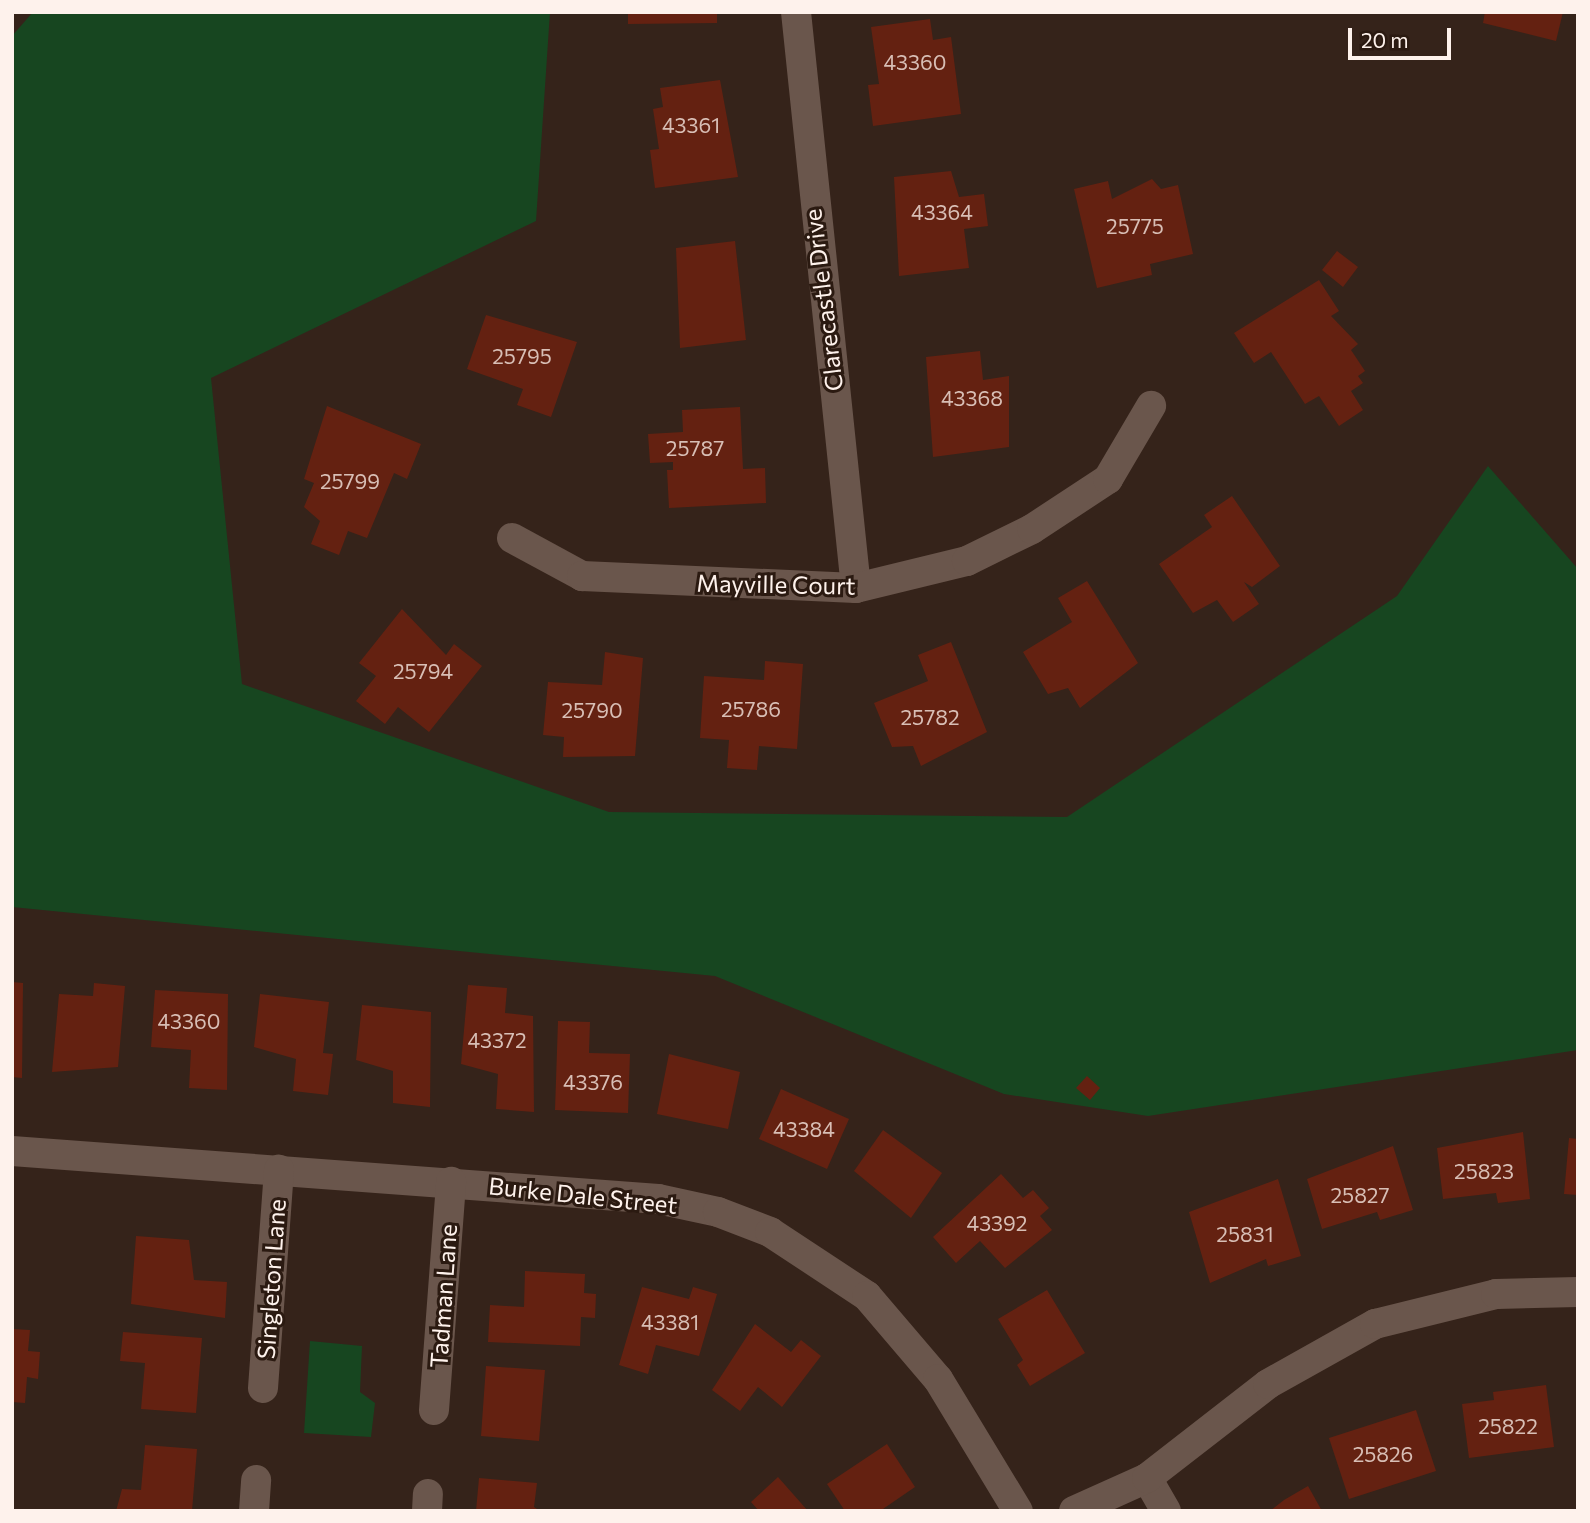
<!DOCTYPE html>
<style>
body{margin:0}
#map{position:relative;width:1590px;height:1523px;overflow:hidden;background:#35231a;font-family:Commissioner,sans-serif}
div>[style]{position:absolute}
.green>*{inset:0;background:#174620}
.building>*{inset:0;background:#642111}
.minor>*{height:30px;margin:-15px;padding:0 15px;transform-origin:15px;border-radius:15px;background:#6a564c}
span{translate:-50% -50%;white-space:nowrap;text-align:center;line-height:1.15;-webkit-text-stroke:6px #2b1a11;paint-order:stroke}
.number-label{font-size:21px;color:#d8beb5}
.number-label span{-webkit-text-stroke-width:0}
.street-label{font-size:24px;color:#fef2ec}
.frame{position:absolute;inset:0;border:14px solid #fef2ec;pointer-events:none}
.scale{position:absolute;left:1348px;top:28px;width:103px;height:32px;box-sizing:border-box;border:4px solid #fef2ec;border-top:0;padding-left:9px;font-size:21px;line-height:24px;white-space:nowrap;color:#fef2ec;-webkit-text-stroke:5px #2b1a11;paint-order:stroke}
</style>
<div id="map">
<div class="green">
<div style="clip-path:polygon(33px 12px,550px 12px,536px 221px,211px 378px,242px 684px,609px 812px,1067px 817px,1397px 596px,1488px 466px,1578px 569px,1578px 1050px,1148px 1116px,1004px 1094px,715px 976px,12px 907px,12px 36px)"></div>
<div style="clip-path:polygon(310px 1341px,362px 1346px,360px 1392px,375px 1403px,371px 1437px,304px 1433px)"></div>
</div>
<div class="building">
<div style="clip-path:polygon(628px 12px,717px 12px,717px 23px,628px 24px)"></div>
<div style="clip-path:polygon(1485px 12px,1563px 12px,1556px 41px,1483px 23px)"></div>
<div style="clip-path:polygon(930px 19px,933px 40px,951px 37px,961px 114px,873px 126px,868px 85px,879px 84px,871px 27px)"></div>
<div style="clip-path:polygon(720px 80px,738px 177px,655px 188px,650px 150px,659px 149px,653px 109px,663px 107px,660px 88px)"></div>
<div style="clip-path:polygon(951px 171px,959px 197px,984px 194px,988px 226px,964px 229px,969px 268px,899px 276px,894px 177px)"></div>
<div style="clip-path:polygon(1152px 179px,1161px 189px,1178px 185px,1193px 254px,1150px 264px,1152px 275px,1097px 288px,1074px 189px,1108px 181px,1112px 199px)"></div>
<div style="clip-path:polygon(735px 241px,746px 340px,680px 348px,676px 248px)"></div>
<div style="clip-path:polygon(1337px 251px,1358px 267px,1343px 287px,1322px 270px)"></div>
<div style="clip-path:polygon(1319px 280px,1339px 311px,1331px 316px,1358px 344px,1351px 350px,1365px 371px,1358px 376px,1363px 383px,1351px 391px,1363px 410px,1339px 426px,1319px 396px,1305px 404px,1271px 352px,1254px 363px,1234px 333px)"></div>
<div style="clip-path:polygon(486px 315px,577px 342px,551px 417px,517px 405px,523px 389px,467px 369px)"></div>
<div style="clip-path:polygon(980px 351px,983px 380px,1009px 376px,1009px 447px,933px 457px,926px 357px)"></div>
<div style="clip-path:polygon(327px 406px,421px 444px,407px 479px,394px 473px,367px 538px,348px 531px,339px 555px,311px 544px,320px 521px,304px 507px,314px 483px,304px 479px)"></div>
<div style="clip-path:polygon(740px 407px,743px 469px,765px 468px,766px 503px,669px 508px,667px 470px,673px 470px,673px 462px,650px 463px,648px 434px,683px 432px,682px 410px)"></div>
<div style="clip-path:polygon(1232px 496px,1280px 566px,1252px 587px,1244px 582px,1259px 604px,1233px 622px,1217px 600px,1193px 613px,1159px 564px,1212px 527px,1204px 515px)"></div>
<div style="clip-path:polygon(1087px 581px,1138px 663px,1080px 708px,1068px 688px,1048px 694px,1023px 652px,1072px 622px,1058px 598px)"></div>
<div style="clip-path:polygon(402px 609px,446px 655px,454px 644px,482px 666px,429px 732px,398px 707px,385px 724px,356px 701px,376px 676px,359px 663px)"></div>
<div style="clip-path:polygon(951px 642px,987px 732px,921px 766px,913px 746px,892px 747px,874px 703px,928px 681px,918px 655px)"></div>
<div style="clip-path:polygon(605px 652px,643px 658px,635px 756px,563px 757px,564px 737px,543px 735px,548px 682px,602px 685px)"></div>
<div style="clip-path:polygon(765px 661px,803px 664px,797px 749px,759px 746px,757px 770px,727px 768px,729px 740px,700px 738px,704px 676px,764px 680px)"></div>
<div style="clip-path:polygon(12px 982px,23px 983px,22px 1078px,12px 1077px)"></div>
<div style="clip-path:polygon(94px 983px,125px 986px,118px 1067px,52px 1072px,59px 994px,93px 996px)"></div>
<div style="clip-path:polygon(468px 985px,507px 988px,505px 1013px,533px 1016px,534px 1112px,496px 1109px,498px 1074px,461px 1064px)"></div>
<div style="clip-path:polygon(155px 990px,228px 994px,227px 1090px,189px 1088px,191px 1050px,151px 1047px)"></div>
<div style="clip-path:polygon(260px 994px,329px 1002px,323px 1053px,333px 1054px,328px 1095px,293px 1091px,296px 1059px,254px 1047px)"></div>
<div style="clip-path:polygon(362px 1005px,431px 1012px,430px 1107px,393px 1103px,393px 1071px,356px 1060px)"></div>
<div style="clip-path:polygon(558px 1021px,590px 1022px,589px 1053px,630px 1054px,628px 1113px,555px 1110px)"></div>
<div style="clip-path:polygon(669px 1054px,740px 1072px,728px 1129px,657px 1114px)"></div>
<div style="clip-path:polygon(1087px 1076px,1100px 1088px,1090px 1100px,1076px 1088px)"></div>
<div style="clip-path:polygon(781px 1089px,849px 1119px,827px 1169px,759px 1139px)"></div>
<div style="clip-path:polygon(883px 1130px,942px 1173px,911px 1218px,854px 1171px)"></div>
<div style="clip-path:polygon(1523px 1132px,1530px 1199px,1498px 1203px,1496px 1193px,1443px 1199px,1437px 1148px)"></div>
<div style="clip-path:polygon(1569px 1138px,1578px 1139px,1578px 1195px,1564px 1194px)"></div>
<div style="clip-path:polygon(1393px 1146px,1413px 1210px,1380px 1220px,1377px 1212px,1322px 1229px,1307px 1179px)"></div>
<div style="clip-path:polygon(1001px 1174px,1023px 1198px,1033px 1190px,1049px 1208px,1040px 1216px,1052px 1230px,1005px 1268px,980px 1241px,956px 1263px,933px 1237px)"></div>
<div style="clip-path:polygon(1278px 1179px,1301px 1256px,1268px 1266px,1266px 1259px,1210px 1283px,1189px 1212px)"></div>
<div style="clip-path:polygon(136px 1236px,189px 1240px,194px 1280px,227px 1282px,225px 1318px,131px 1304px)"></div>
<div style="clip-path:polygon(525px 1271px,585px 1274px,584px 1293px,596px 1294px,595px 1318px,581px 1317px,580px 1346px,488px 1342px,490px 1305px,524px 1307px)"></div>
<div style="clip-path:polygon(642px 1287px,689px 1299px,693px 1287px,717px 1294px,699px 1356px,656px 1345px,648px 1374px,619px 1365px)"></div>
<div style="clip-path:polygon(1047px 1290px,1085px 1353px,1030px 1386px,1017px 1365px,1023px 1360px,998px 1319px)"></div>
<div style="clip-path:polygon(755px 1324px,791px 1352px,801px 1340px,821px 1356px,782px 1407px,758px 1387px,740px 1411px,712px 1390px)"></div>
<div style="clip-path:polygon(12px 1329px,30px 1330px,28px 1351px,40px 1352px,38px 1379px,27px 1377px,25px 1403px,12px 1402px)"></div>
<div style="clip-path:polygon(123px 1332px,202px 1338px,196px 1413px,141px 1409px,145px 1363px,120px 1361px)"></div>
<div style="clip-path:polygon(486px 1366px,545px 1370px,539px 1441px,481px 1436px)"></div>
<div style="clip-path:polygon(1546px 1385px,1554px 1447px,1469px 1458px,1462px 1404px,1494px 1400px,1493px 1392px)"></div>
<div style="clip-path:polygon(1416px 1410px,1436px 1471px,1349px 1499px,1329px 1438px)"></div>
<div style="clip-path:polygon(887px 1444px,915px 1487px,880px 1511px,845px 1511px,827px 1484px)"></div>
<div style="clip-path:polygon(145px 1445px,197px 1449px,192px 1511px,116px 1511px,122px 1489px,141px 1490px)"></div>
<div style="clip-path:polygon(778px 1477px,808px 1511px,759px 1511px,751px 1502px)"></div>
<div style="clip-path:polygon(479px 1478px,537px 1483px,534px 1507px,540px 1511px,476px 1511px)"></div>
<div style="clip-path:polygon(1308px 1486px,1322px 1511px,1270px 1511px,1284px 1500px)"></div>
</div>
<div class="minor">
<div style="left:796px;top:12px;width:579px;rotate:84.05deg"></div>
<div style="left:512px;top:538px;width:80px;rotate:28.5deg"></div>
<div style="left:582px;top:576px;width:274px;rotate:2.5deg"></div>
<div style="left:856px;top:588px;width:114px;rotate:-13.7deg"></div>
<div style="left:967px;top:561px;width:72px;rotate:-26.2deg"></div>
<div style="left:1032px;top:529px;width:91px;rotate:-33.3deg"></div>
<div style="left:1108px;top:479px;width:85px;rotate:-59.5deg"></div>
<div style="left:12px;top:1151px;width:648px;rotate:4.25deg"></div>
<div style="left:658px;top:1199px;width:61px;rotate:12.2deg"></div>
<div style="left:718px;top:1212px;width:56px;rotate:21deg"></div>
<div style="left:770px;top:1232px;width:116px;rotate:33.4deg"></div>
<div style="left:867px;top:1296px;width:109px;rotate:49.5deg"></div>
<div style="left:938px;top:1379px;width:154px;rotate:58.8deg"></div>
<div style="left:263px;top:1388px;width:219px;rotate:-85.8deg"></div>
<div style="left:434px;top:1410px;width:229px;rotate:-85.7deg"></div>
<div style="left:1147px;top:1478px;width:38px;rotate:60deg"></div>
<div style="left:254px;top:1511px;width:31px;rotate:-86deg"></div>
<div style="left:427px;top:1511px;width:17px;rotate:-87deg"></div>
<div style="left:1074px;top:1511px;width:80px;rotate:-24.3deg"></div>
<div style="left:1147px;top:1478px;width:153px;rotate:-37.8deg"></div>
<div style="left:1268px;top:1384px;width:123px;rotate:-29.3deg"></div>
<div style="left:1375px;top:1324px;width:125px;rotate:-13.9deg"></div>
<div style="left:1496px;top:1294px;width:82px;rotate:-1.4deg"></div>
</div>
<div class="number-label">
<span style="left:915px;top:62px">43360</span>
<span style="left:691px;top:125px">43361</span>
<span style="left:942px;top:212px">43364</span>
<span style="left:1135px;top:226px">25775</span>
<span style="left:522px;top:356px">25795</span>
<span style="left:972px;top:398px">43368</span>
<span style="left:695px;top:448px">25787</span>
<span style="left:350px;top:481px">25799</span>
<span style="left:423px;top:671px">25794</span>
<span style="left:751px;top:709px">25786</span>
<span style="left:592px;top:710px">25790</span>
<span style="left:930px;top:717px">25782</span>
<span style="left:189px;top:1021px">43360</span>
<span style="left:497px;top:1040px">43372</span>
<span style="left:593px;top:1082px">43376</span>
<span style="left:804px;top:1129px">43384</span>
<span style="left:1484px;top:1171px">25823</span>
<span style="left:1360px;top:1195px">25827</span>
<span style="left:997px;top:1223px">43392</span>
<span style="left:1245px;top:1234px">25831</span>
<span style="left:670px;top:1322px">43381</span>
<span style="left:1508px;top:1426px">25822</span>
<span style="left:1383px;top:1454px">25826</span>
</div>
<div class="street-label">
<span style="left:823px;top:300px;rotate:-97deg">Clarecastle Drive</span>
<span style="left:776px;top:584px;rotate:1deg">Mayville Court</span>
<span style="left:583px;top:1195px;rotate:6deg">Burke Dale Street</span>
<span style="left:271px;top:1279px;rotate:-86deg">Singleton Lane</span>
<span style="left:443px;top:1296px;rotate:-86deg">Tadman Lane</span>
</div>
<div class="frame"></div>
<div class="scale">20 m</div>
</div>
